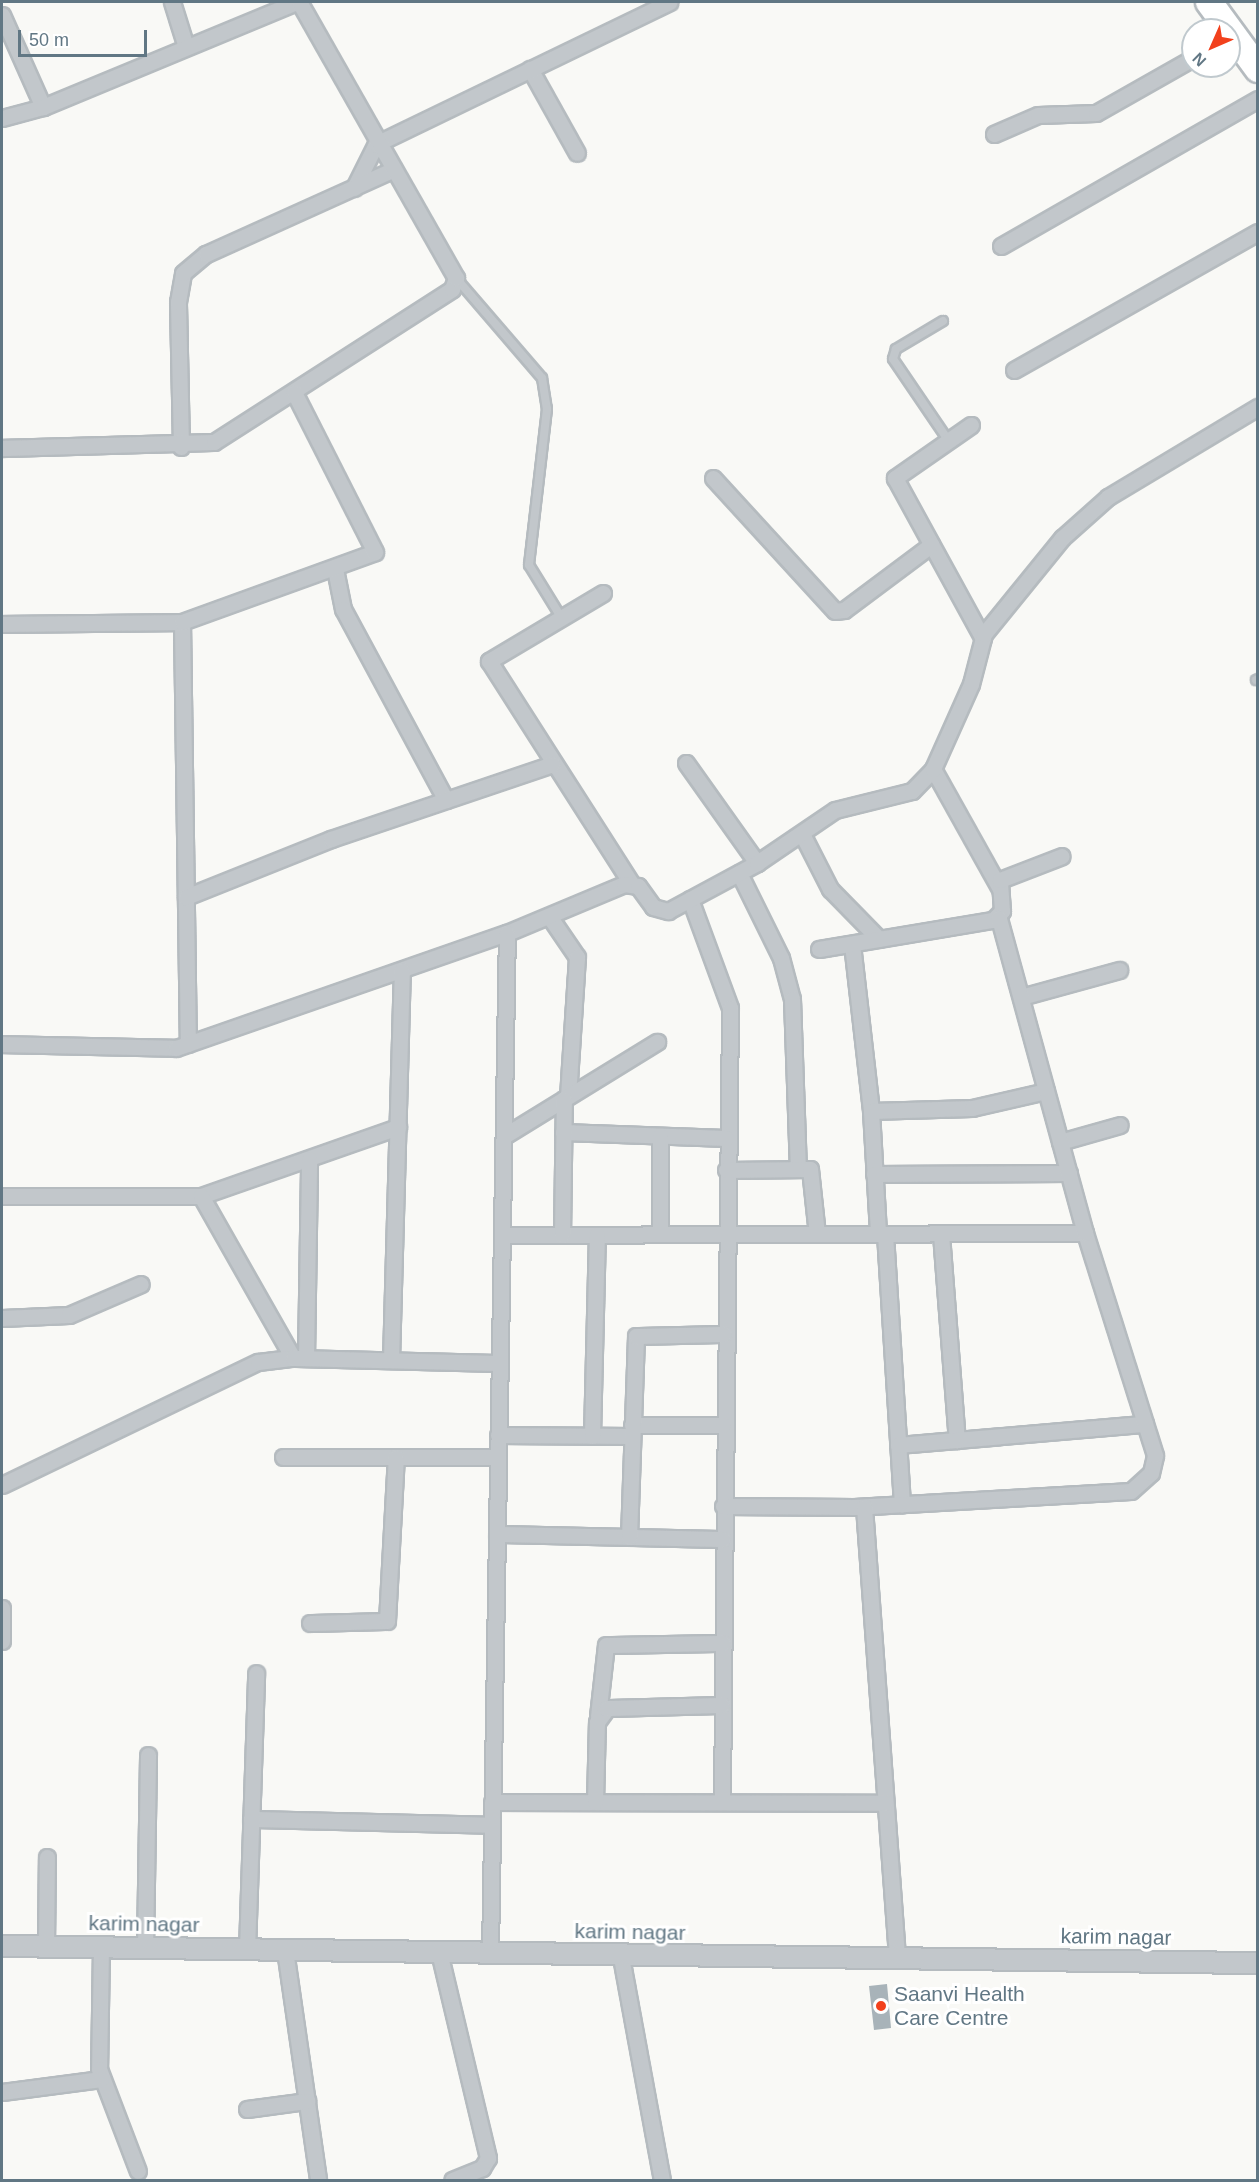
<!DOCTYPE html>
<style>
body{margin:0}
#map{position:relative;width:1259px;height:2182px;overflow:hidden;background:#f9f9f6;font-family:Helvetica,sans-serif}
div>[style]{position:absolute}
.building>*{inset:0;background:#a8b3b9}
.roads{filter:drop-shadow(2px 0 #b5bbbf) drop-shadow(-2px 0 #b5bbbf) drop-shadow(0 2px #b5bbbf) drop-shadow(0 -2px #b5bbbf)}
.service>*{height:8px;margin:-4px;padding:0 4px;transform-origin:4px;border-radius:4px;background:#c2c7cb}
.minor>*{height:15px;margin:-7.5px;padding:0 7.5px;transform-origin:7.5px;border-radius:7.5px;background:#c2c7cb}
.tertiary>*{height:20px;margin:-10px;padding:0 10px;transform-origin:10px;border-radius:10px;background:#c2c7cb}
.primary>*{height:26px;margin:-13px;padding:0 13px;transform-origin:13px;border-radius:13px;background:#fff}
.dots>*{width:16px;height:16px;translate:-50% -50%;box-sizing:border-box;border:3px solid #fff;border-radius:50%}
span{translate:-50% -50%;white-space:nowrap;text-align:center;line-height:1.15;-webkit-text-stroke:6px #fff;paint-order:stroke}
.street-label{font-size:21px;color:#617784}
.poi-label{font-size:21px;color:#617784}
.left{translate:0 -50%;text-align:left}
.frame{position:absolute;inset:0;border:3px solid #617784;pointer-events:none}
.north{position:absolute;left:1181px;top:18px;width:60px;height:60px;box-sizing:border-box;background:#fff;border:2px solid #c0c9ce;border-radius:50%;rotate:225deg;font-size:16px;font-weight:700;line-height:24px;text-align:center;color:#617784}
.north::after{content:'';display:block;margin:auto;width:21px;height:27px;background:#f2411d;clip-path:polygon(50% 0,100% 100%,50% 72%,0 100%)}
.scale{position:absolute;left:18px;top:30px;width:129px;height:27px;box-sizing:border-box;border:3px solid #617784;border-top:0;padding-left:8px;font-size:18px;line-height:21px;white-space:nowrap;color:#617784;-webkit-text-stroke:4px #fff;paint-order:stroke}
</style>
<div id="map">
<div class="building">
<div style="clip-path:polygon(887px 1984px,891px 2028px,874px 2030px,869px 1986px)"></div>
</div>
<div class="roads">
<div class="service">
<div style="left:456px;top:278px;width:132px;rotate:49.3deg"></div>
<div style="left:542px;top:378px;width:31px;rotate:81deg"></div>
<div style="left:547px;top:409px;width:157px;rotate:96.6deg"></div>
<div style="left:529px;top:565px;width:61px;rotate:58.4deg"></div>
<div style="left:943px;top:321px;width:55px;rotate:149.2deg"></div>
<div style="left:896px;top:349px;width:10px;rotate:107deg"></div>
<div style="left:893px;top:359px;width:98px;rotate:55.8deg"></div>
<div style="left:1256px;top:680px;width:2px;rotate:-27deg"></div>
</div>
<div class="minor">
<div style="left:172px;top:2px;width:47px;rotate:72.7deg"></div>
<div style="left:2px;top:15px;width:101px;rotate:66deg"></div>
<div style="left:530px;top:69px;width:96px;rotate:60.8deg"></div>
<div style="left:2px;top:118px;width:42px;rotate:-15deg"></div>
<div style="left:43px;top:107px;width:274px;rotate:-22.5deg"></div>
<div style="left:994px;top:134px;width:48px;rotate:-23.4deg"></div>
<div style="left:1038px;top:115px;width:58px;rotate:-2deg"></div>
<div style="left:1096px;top:113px;width:112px;rotate:-29.6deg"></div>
<div style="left:354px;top:188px;width:49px;rotate:-63.4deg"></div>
<div style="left:376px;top:144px;width:326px;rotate:-25.8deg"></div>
<div style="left:1001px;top:246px;width:296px;rotate:-29.8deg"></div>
<div style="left:1014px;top:370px;width:280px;rotate:-29.5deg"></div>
<div style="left:971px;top:425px;width:93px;rotate:145.1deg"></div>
<div style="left:895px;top:478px;width:183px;rotate:61.3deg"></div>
<div style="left:181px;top:447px;width:145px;rotate:-91.2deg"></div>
<div style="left:178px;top:302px;width:29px;rotate:-80deg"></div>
<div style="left:183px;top:273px;width:30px;rotate:-40deg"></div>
<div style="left:206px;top:254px;width:204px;rotate:-24.3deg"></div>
<div style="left:2px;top:448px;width:212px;rotate:-1.6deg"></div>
<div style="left:214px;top:442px;width:283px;rotate:-32.7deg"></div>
<div style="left:452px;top:289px;width:12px;rotate:-70deg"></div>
<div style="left:456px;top:278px;width:318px;rotate:-119.6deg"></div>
<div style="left:713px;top:478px;width:180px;rotate:47.5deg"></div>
<div style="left:835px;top:611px;width:9px;rotate:-6deg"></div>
<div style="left:844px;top:610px;width:109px;rotate:-36.8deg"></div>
<div style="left:335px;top:569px;width:41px;rotate:78.7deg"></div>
<div style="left:343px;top:609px;width:217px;rotate:61.7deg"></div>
<div style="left:603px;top:593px;width:133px;rotate:149.2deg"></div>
<div style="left:489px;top:661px;width:264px;rotate:57.4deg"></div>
<div style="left:182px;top:622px;width:422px;rotate:89.2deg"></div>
<div style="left:2px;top:624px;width:180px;rotate:-0.6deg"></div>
<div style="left:182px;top:622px;width:205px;rotate:-19.9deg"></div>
<div style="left:375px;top:552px;width:179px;rotate:-116.9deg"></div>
<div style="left:686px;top:763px;width:123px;rotate:54.6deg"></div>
<div style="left:933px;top:769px;width:135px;rotate:60.8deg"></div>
<div style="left:802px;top:834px;width:62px;rotate:63deg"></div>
<div style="left:830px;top:889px;width:70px;rotate:45.6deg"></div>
<div style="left:739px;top:873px;width:95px;rotate:63.7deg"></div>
<div style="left:781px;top:958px;width:42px;rotate:75deg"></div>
<div style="left:792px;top:999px;width:168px;rotate:88deg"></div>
<div style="left:186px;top:897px;width:156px;rotate:-21.8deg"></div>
<div style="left:331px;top:839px;width:234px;rotate:-18.7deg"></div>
<div style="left:690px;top:899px;width:116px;rotate:69.8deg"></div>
<div style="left:730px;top:1008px;width:792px;rotate:90.58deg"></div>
<div style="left:549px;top:916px;width:50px;rotate:55.7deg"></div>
<div style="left:577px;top:957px;width:139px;rotate:93.7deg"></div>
<div style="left:852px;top:944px;width:168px;rotate:83.5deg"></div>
<div style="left:871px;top:1111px;width:123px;rotate:86.7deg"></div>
<div style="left:819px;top:949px;width:176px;rotate:-9.5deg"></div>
<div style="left:993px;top:920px;width:13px;rotate:-45deg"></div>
<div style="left:1002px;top:911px;width:31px;rotate:-94deg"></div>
<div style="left:1000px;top:880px;width:66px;rotate:-21.2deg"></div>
<div style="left:1021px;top:997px;width:102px;rotate:-15.4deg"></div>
<div style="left:2px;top:1044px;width:174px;rotate:1.3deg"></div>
<div style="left:176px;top:1048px;width:350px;rotate:-19.2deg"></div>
<div style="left:507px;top:933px;width:127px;rotate:-22.7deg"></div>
<div style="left:624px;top:884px;width:14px;rotate:8deg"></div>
<div style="left:638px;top:886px;width:26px;rotate:54deg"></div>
<div style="left:653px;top:907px;width:16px;rotate:15deg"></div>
<div style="left:668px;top:911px;width:101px;rotate:-28.3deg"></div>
<div style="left:757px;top:863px;width:94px;rotate:-34.2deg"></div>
<div style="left:835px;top:810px;width:79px;rotate:-13.9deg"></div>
<div style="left:912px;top:791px;width:30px;rotate:-46deg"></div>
<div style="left:933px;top:769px;width:93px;rotate:-65.9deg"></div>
<div style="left:971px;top:684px;width:52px;rotate:-75.4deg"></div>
<div style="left:984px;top:634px;width:124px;rotate:-50.9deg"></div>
<div style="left:1062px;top:538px;width:62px;rotate:-41.7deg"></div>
<div style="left:1108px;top:497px;width:175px;rotate:-31deg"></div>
<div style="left:871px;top:1111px;width:101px;rotate:-1.7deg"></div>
<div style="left:972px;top:1108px;width:76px;rotate:-12.9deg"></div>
<div style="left:563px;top:1132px;width:163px;rotate:2.1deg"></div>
<div style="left:504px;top:1136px;width:180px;rotate:-31.6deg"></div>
<div style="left:1060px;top:1142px;width:62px;rotate:-15.8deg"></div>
<div style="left:726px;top:1170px;width:84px;rotate:-0.7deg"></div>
<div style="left:810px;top:1169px;width:65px;rotate:83.9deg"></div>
<div style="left:874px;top:1174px;width:195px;rotate:-0.3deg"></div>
<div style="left:2px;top:1196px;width:199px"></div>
<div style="left:201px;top:1196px;width:209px;rotate:-19.3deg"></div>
<div style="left:201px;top:1196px;width:186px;rotate:60.4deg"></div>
<div style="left:660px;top:1234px;width:98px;rotate:-90deg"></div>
<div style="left:885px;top:1234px;width:271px;rotate:86.4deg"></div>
<div style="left:941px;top:1234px;width:207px;rotate:85.6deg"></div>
<div style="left:502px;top:1235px;width:583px;rotate:-0.2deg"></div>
<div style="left:562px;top:1235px;width:136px;rotate:-89.2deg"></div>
<div style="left:2px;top:1318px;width:67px;rotate:-2.6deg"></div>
<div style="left:69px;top:1315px;width:78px;rotate:-23.3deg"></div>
<div style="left:306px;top:1358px;width:199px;rotate:-89.1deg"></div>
<div style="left:391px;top:1360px;width:390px;rotate:-88.4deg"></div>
<div style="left:632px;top:1425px;width:91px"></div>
<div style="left:498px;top:1435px;width:134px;rotate:0.4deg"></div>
<div style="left:592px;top:1436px;width:201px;rotate:-88.6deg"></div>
<div style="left:898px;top:1445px;width:248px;rotate:-4.9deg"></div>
<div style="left:283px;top:1457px;width:215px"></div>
<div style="left:2px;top:1485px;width:284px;rotate:-25.7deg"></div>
<div style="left:258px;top:1362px;width:35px;rotate:-7deg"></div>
<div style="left:293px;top:1358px;width:207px;rotate:1.4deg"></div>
<div style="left:723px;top:1506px;width:131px;rotate:0.4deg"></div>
<div style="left:854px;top:1507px;width:277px;rotate:-3.3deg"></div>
<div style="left:1131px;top:1491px;width:27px;rotate:-42deg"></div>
<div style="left:1151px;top:1473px;width:18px;rotate:-77deg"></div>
<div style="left:1155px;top:1455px;width:233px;rotate:-107.5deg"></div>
<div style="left:1085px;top:1233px;width:327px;rotate:-105.3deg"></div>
<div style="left:864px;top:1507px;width:452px;rotate:85.8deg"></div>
<div style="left:497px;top:1534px;width:226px;rotate:1.3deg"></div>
<div style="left:629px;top:1537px;width:201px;rotate:-88deg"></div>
<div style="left:636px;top:1336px;width:88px;rotate:-1.3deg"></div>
<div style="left:2px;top:1608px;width:33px;rotate:90deg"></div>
<div style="left:310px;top:1623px;width:77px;rotate:-1.5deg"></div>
<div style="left:387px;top:1621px;width:164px;rotate:-86.9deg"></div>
<div style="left:598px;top:1716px;width:71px;rotate:-83.6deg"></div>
<div style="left:606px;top:1645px;width:117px;rotate:-1deg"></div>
<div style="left:492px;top:1802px;width:393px;rotate:0.1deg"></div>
<div style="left:595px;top:1802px;width:80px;rotate:-88.6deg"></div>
<div style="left:597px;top:1722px;width:17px;rotate:-54deg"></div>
<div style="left:607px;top:1708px;width:115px;rotate:-1.5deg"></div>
<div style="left:251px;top:1819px;width:241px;rotate:1.4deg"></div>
<div style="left:46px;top:1946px;width:89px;rotate:-89.4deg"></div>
<div style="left:101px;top:1947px;width:122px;rotate:90.9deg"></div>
<div style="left:99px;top:2069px;width:109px;rotate:69.1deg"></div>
<div style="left:145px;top:1948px;width:193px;rotate:-89.1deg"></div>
<div style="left:247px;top:1950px;width:277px;rotate:-88.1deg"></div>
<div style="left:285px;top:1950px;width:232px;rotate:81.8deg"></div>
<div style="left:439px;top:1952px;width:212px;rotate:76.6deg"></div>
<div style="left:488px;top:2158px;width:12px;rotate:121deg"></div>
<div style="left:482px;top:2168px;width:32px;rotate:158deg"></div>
<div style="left:490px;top:1953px;width:1020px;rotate:-89.05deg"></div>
<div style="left:621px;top:1957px;width:227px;rotate:79.6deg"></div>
<div style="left:2px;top:2092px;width:100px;rotate:-7.5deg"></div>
<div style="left:247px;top:2109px;width:61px;rotate:-7.6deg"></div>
</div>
<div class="tertiary">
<div style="left:2px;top:1946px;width:1256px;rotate:0.78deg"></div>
</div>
<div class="primary">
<div style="left:1209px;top:2px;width:83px;rotate:53.8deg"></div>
</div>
</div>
<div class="dots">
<div style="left:881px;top:2006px;background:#f2411d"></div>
</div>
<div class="street-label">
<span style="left:144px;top:1924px;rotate:1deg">karim nagar</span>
<span style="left:630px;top:1932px;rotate:1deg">karim nagar</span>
<span style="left:1116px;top:1937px;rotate:1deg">karim nagar</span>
</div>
<div class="poi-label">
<span class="left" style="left:894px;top:2006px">Saanvi Health<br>Care Centre</span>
</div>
<div class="frame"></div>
<div class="north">N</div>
<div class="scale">50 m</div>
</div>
